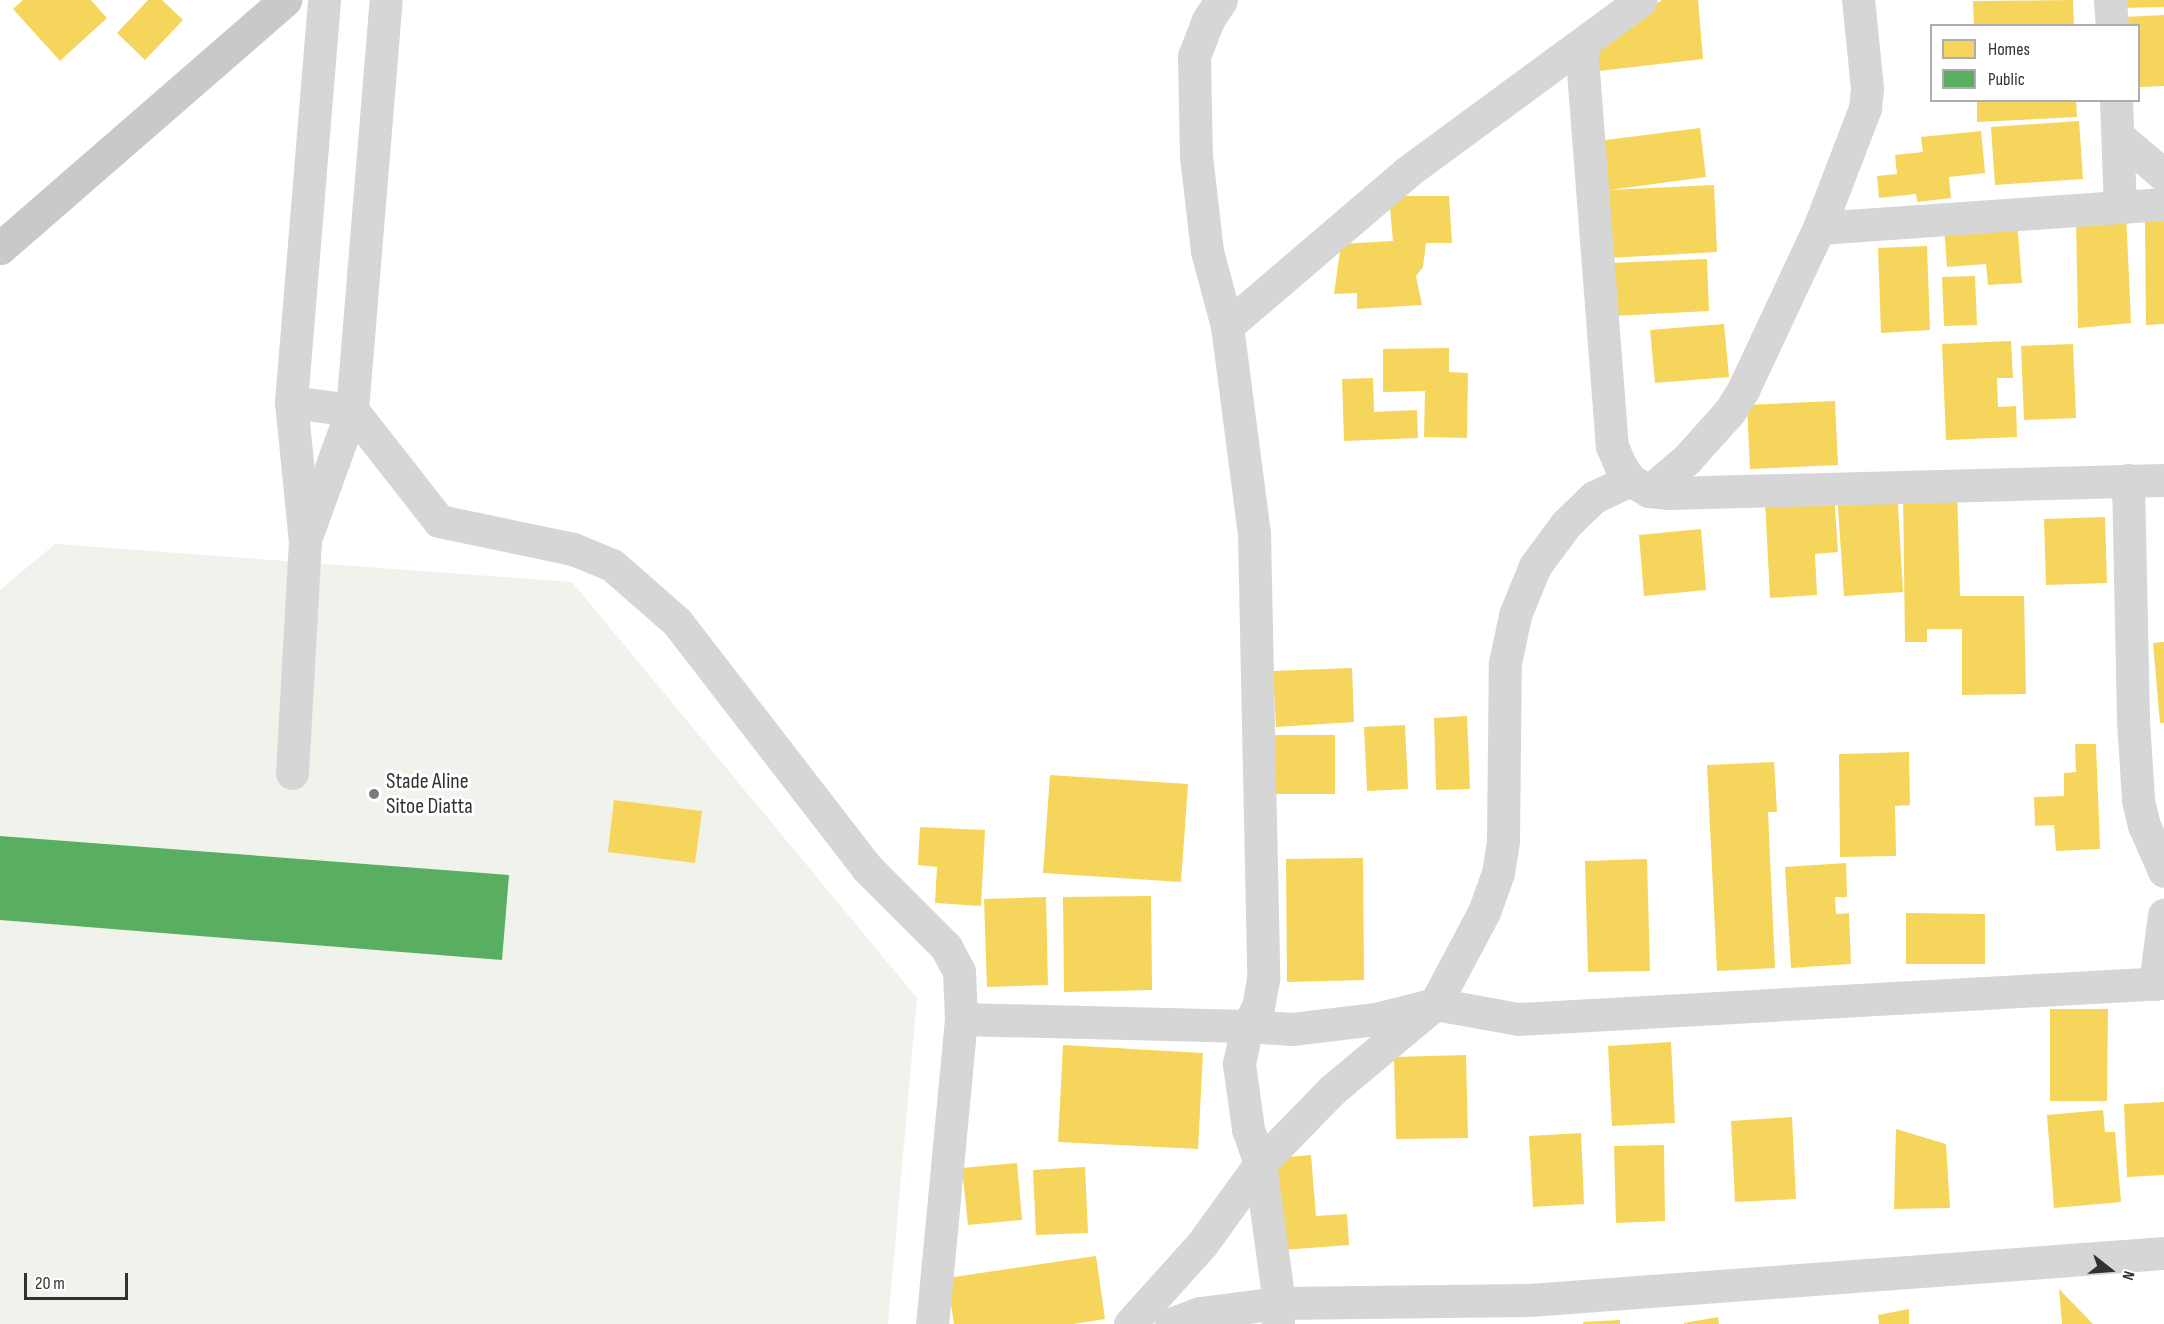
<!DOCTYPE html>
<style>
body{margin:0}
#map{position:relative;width:2164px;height:1324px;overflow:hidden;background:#fff;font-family:"Sofia Sans Condensed",sans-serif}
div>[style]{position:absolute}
.green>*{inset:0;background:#f0f2ec}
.homes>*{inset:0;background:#f6d55c}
.public>*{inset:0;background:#5aae61}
.minor>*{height:33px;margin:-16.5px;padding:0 16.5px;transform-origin:16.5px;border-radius:16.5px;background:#d6d6d6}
.major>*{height:33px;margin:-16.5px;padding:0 16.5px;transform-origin:16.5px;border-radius:16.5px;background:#c9c9c9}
.dots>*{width:16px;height:16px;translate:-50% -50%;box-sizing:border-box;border:3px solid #fff;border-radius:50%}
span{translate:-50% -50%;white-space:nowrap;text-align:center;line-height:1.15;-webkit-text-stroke:6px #fff;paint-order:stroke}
.poi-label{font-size:22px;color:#323232}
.left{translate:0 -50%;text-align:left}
.legend{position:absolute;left:1930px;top:24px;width:210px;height:78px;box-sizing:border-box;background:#fff;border:2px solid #adadad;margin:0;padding:8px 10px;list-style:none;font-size:18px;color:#323232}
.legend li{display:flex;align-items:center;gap:12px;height:30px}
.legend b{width:30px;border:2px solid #adadad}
.north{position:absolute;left:2080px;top:1240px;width:60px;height:60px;-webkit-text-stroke:4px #fff;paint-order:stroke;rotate:107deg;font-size:16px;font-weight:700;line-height:24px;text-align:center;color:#323232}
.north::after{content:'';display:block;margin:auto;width:21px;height:27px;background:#323232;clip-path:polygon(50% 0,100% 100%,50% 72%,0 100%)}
.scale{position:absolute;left:24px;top:1273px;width:104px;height:27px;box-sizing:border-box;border:3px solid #323232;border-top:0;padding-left:8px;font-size:18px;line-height:21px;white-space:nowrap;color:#323232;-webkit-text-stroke:4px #fff;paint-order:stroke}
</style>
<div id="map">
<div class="green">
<div style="clip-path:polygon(55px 544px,572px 582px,917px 998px,888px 1324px,0 1324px,0 590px)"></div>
</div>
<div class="homes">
<div style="clip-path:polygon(23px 0,91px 0,107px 18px,60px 61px,13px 9px)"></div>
<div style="clip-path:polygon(148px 0,162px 0,183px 20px,145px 60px,117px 33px)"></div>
<div style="clip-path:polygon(1662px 0,1698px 0,1703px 59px,1590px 72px,1592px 45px)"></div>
<div style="clip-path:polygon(2073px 0,2074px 26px,1974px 26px,1973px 1px)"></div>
<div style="clip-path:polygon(2120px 0,2164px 0,2164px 7px,2120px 8px)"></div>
<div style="clip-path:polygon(2164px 15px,2164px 86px,2139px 87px,2139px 26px,2123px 26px,2123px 17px)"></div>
<div style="clip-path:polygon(1977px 100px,2076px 100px,2077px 117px,1977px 122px)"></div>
<div style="clip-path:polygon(2079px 121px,2083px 179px,1995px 185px,1991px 127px)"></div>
<div style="clip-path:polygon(1700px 128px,1706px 177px,1609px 190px,1714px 185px,1717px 252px,1608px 258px,1598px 141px)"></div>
<div style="clip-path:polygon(1981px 131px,1985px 173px,1949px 177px,1951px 198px,1917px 202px,1916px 194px,1879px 198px,1877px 176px,1897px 174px,1895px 155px,1923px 152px,1921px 137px)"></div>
<div style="clip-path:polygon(1389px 196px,1449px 196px,1452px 243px,1426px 243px,1423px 267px,1416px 276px,1422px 305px,1357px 309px,1357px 293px,1334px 294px,1341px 244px,1393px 241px)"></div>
<div style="clip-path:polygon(2126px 213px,2131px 323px,2078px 328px,2076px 217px)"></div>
<div style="clip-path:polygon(2145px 220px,2164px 220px,2164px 324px,2146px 325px)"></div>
<div style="clip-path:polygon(2017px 221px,2022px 283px,1988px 285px,1986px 264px,1947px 267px,1944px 226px)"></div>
<div style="clip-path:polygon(1927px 246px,1930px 330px,1881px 333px,1878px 248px)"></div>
<div style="clip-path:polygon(1707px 259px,1709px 311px,1612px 316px,1610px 263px)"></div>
<div style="clip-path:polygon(1975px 276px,1977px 325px,1944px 326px,1942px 277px)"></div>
<div style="clip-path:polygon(1724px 324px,1729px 377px,1655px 383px,1650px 330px)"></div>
<div style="clip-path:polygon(2011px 341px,2013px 378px,1997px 378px,1998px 407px,2016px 406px,2017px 437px,1946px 440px,1942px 344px)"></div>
<div style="clip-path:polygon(2073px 344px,2076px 418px,2024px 420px,2021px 346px)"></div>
<div style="clip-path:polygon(1449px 348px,1449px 372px,1468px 373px,1467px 438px,1424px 437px,1425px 391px,1383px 392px,1383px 349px)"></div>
<div style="clip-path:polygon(1373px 378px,1374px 412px,1417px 410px,1418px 438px,1344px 441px,1342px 379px)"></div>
<div style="clip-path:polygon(1835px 401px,1838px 465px,1750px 469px,1747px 405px)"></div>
<div style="clip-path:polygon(1897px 489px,1903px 592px,1844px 596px,1837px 493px)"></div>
<div style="clip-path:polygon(1957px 489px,1960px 596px,2024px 596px,2026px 694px,1962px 695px,1962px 629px,1927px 629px,1927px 642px,1905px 642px,1903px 491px)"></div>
<div style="clip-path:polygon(1834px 493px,1838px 552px,1815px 554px,1817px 595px,1770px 598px,1765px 501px)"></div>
<div style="clip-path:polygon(2105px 517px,2107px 583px,2046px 585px,2044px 519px)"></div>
<div style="clip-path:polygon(1701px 529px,1706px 590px,1644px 596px,1639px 535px)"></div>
<div style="clip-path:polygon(2164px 642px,2164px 723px,2160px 723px,2153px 643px)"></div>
<div style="clip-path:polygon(1352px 668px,1354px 722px,1276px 727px,1273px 671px)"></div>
<div style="clip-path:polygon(1467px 716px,1470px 789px,1436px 790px,1434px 718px)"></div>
<div style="clip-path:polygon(1405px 725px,1408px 789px,1367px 791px,1364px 727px)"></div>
<div style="clip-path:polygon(1264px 735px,1335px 735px,1335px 794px,1263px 794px)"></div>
<div style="clip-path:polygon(2075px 744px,2096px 744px,2100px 849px,2056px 851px,2054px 825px,2035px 826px,2034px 797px,2064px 796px,2064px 773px,2076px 772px)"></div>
<div style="clip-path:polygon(1909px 752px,1910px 805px,1895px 806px,1896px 856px,1840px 857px,1839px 754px)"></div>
<div style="clip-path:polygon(1774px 762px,1777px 812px,1768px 812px,1775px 968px,1717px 971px,1707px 765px)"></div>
<div style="clip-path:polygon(1050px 775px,1188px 784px,1181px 882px,1043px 873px)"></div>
<div style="clip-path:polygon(614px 800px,702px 811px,695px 863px,608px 852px)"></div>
<div style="clip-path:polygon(920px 827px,985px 830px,981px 906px,935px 903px,937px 867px,918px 865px)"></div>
<div style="clip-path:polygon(1363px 858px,1364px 980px,1287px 982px,1286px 859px)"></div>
<div style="clip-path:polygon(1647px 859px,1650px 971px,1588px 972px,1585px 861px)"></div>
<div style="clip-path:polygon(1846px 863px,1847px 897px,1835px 897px,1836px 914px,1849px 913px,1851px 964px,1791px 968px,1785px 867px)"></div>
<div style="clip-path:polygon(1151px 896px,1152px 990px,1064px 992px,1063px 897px)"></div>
<div style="clip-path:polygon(1046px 897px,1048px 985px,987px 987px,984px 899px)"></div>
<div style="clip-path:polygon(1906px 913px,1985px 914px,1985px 964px,1906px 964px)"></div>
<div style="clip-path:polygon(2050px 1009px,2108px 1009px,2107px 1101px,2050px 1101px)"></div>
<div style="clip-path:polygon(1671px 1042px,1675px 1123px,1612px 1126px,1608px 1046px)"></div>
<div style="clip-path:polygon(1063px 1045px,1203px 1053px,1198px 1149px,1058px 1142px)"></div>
<div style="clip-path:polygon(1466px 1055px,1468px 1138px,1396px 1139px,1394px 1057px)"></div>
<div style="clip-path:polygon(2164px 1102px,2164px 1175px,2127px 1177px,2124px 1104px)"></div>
<div style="clip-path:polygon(2103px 1110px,2105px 1132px,2115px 1132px,2121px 1202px,2054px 1208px,2047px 1115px)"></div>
<div style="clip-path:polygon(1792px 1117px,1796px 1199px,1735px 1202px,1731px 1121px)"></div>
<div style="clip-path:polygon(1896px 1129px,1946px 1144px,1950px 1208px,1894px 1209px)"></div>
<div style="clip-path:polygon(1581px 1133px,1584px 1204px,1533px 1207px,1529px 1136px)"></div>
<div style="clip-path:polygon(1664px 1145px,1665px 1221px,1616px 1223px,1614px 1146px)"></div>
<div style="clip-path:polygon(1311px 1155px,1316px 1216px,1347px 1214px,1349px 1245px,1282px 1250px,1276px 1158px)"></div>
<div style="clip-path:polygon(1017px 1163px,1022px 1220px,968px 1225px,962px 1168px)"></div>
<div style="clip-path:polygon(1085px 1167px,1088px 1233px,1036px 1235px,1033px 1170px)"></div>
<div style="clip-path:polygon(1096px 1256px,1105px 1319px,1073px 1324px,954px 1324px,947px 1278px)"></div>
<div style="clip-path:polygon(2059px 1289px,2093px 1324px,2062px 1324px)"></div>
<div style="clip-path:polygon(1909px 1309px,1909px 1324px,1879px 1324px,1878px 1315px)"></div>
<div style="clip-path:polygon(1718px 1317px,1719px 1324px,1684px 1324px,1684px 1323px)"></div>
<div style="clip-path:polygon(1620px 1320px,1620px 1324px,1583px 1324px,1583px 1322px)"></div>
</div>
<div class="public">
<div style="clip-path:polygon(0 836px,509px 875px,502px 960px,0 920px)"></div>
</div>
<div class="minor">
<div style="left:1221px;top:0;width:24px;rotate:123deg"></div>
<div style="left:1208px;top:20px;width:39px;rotate:111deg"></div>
<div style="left:1194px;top:56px;width:100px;rotate:88.9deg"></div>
<div style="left:1196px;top:156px;width:96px;rotate:83.4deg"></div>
<div style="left:1207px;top:251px;width:78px;rotate:75.1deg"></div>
<div style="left:1227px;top:326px;width:209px;rotate:82.6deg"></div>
<div style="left:1254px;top:533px;width:446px;rotate:88.8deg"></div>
<div style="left:1263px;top:979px;width:28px;rotate:100deg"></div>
<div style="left:1258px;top:1007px;width:22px;rotate:120deg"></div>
<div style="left:1247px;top:1026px;width:39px;rotate:102deg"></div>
<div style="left:1239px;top:1064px;width:66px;rotate:82.1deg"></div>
<div style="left:1248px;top:1129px;width:37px;rotate:71deg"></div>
<div style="left:1260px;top:1164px;width:140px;rotate:82.2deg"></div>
<div style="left:1279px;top:1303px;width:21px;rotate:93deg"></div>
<div style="left:2110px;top:0;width:26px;rotate:86deg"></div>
<div style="left:1581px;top:45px;width:402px;rotate:85.6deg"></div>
<div style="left:1612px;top:446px;width:21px;rotate:67deg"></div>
<div style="left:1620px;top:465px;width:18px;rotate:56deg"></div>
<div style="left:1630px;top:480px;width:22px;rotate:30deg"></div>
<div style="left:1649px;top:491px;width:20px;rotate:6deg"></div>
<div style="left:1669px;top:493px;width:495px;rotate:-1.5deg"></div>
<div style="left:2116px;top:100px;width:107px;rotate:87.9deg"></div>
<div style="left:2118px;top:136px;width:60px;rotate:40.3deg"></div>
<div style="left:1819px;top:228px;width:346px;rotate:-4deg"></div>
<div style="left:1227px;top:326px;width:237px;rotate:-40.5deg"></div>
<div style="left:1407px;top:172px;width:290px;rotate:-36.3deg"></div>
<div style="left:291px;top:402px;width:62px;rotate:7.5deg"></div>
<div style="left:352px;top:410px;width:141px;rotate:51.9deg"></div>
<div style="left:439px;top:521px;width:137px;rotate:11.8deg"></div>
<div style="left:573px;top:549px;width:42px;rotate:22.3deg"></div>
<div style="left:612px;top:565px;width:86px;rotate:41.2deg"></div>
<div style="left:677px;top:622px;width:311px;rotate:52.3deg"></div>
<div style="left:867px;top:868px;width:112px;rotate:45deg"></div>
<div style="left:946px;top:947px;width:27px;rotate:62deg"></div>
<div style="left:959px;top:971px;width:48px;rotate:87.6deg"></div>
<div style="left:961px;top:1019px;width:306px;rotate:95.4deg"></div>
<div style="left:2128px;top:480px;width:240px;rotate:88.8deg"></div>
<div style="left:2133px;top:720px;width:80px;rotate:86.4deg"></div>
<div style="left:2138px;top:800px;width:26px;rotate:77deg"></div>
<div style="left:2144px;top:825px;width:50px;rotate:66.5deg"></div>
<div style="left:1649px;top:491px;width:50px;rotate:-40.1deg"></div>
<div style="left:1687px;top:459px;width:64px;rotate:-48.1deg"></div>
<div style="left:1730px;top:411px;width:25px;rotate:-58deg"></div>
<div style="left:1743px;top:390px;width:179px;rotate:-64.9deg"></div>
<div style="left:1819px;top:228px;width:129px;rotate:-69deg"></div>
<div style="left:1865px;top:108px;width:20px;rotate:-84deg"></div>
<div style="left:1867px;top:88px;width:88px;rotate:-95.8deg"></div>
<div style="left:307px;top:534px;width:132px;rotate:-70.1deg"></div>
<div style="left:352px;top:410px;width:411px;rotate:-85.3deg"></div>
<div style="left:292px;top:773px;width:231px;rotate:-86.8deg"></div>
<div style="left:305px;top:542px;width:141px;rotate:-95.7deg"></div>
<div style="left:291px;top:402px;width:403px;rotate:-85.3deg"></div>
<div style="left:2155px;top:984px;width:70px;rotate:-82.6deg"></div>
<div style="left:961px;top:1019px;width:286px;rotate:1.4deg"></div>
<div style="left:1247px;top:1026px;width:45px;rotate:3.8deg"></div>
<div style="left:1292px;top:1029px;width:85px;rotate:-6.8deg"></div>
<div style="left:1376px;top:1019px;width:61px;rotate:-14.3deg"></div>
<div style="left:1435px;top:1004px;width:84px;rotate:10.2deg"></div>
<div style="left:1518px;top:1019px;width:647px;rotate:-3.19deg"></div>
<div style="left:1130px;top:1324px;width:108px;rotate:-48deg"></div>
<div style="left:1202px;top:1244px;width:99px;rotate:-54.1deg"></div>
<div style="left:1260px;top:1164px;width:103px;rotate:-45.8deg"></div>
<div style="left:1332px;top:1090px;width:134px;rotate:-39.9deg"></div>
<div style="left:1435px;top:1004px;width:104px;rotate:-62deg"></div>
<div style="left:1484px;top:912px;width:41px;rotate:-70.3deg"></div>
<div style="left:1498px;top:873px;width:33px;rotate:-81deg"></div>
<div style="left:1503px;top:840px;width:177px;rotate:-89.4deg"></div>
<div style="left:1505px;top:663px;width:49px;rotate:-78.2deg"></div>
<div style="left:1515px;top:615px;width:53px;rotate:-67.8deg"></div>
<div style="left:1535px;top:566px;width:52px;rotate:-53.6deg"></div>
<div style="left:1566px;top:524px;width:39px;rotate:-44deg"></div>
<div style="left:1594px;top:497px;width:40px;rotate:-25deg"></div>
<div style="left:1171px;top:1324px;width:31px;rotate:-21deg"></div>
<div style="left:1200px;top:1313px;width:80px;rotate:-7.2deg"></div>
<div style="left:1279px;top:1303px;width:250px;rotate:-0.7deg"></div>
<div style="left:1529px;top:1300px;width:637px;rotate:-4.23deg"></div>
</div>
<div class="major">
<div style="left:0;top:248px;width:378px;rotate:-41deg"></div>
</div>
<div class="dots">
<div style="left:374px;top:794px;background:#7a7a7a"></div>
</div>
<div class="poi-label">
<span class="left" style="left:386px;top:794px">Stade Aline<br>Sitoe Diatta</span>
</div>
<ul class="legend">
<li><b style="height:16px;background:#f6d55c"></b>Homes</li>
<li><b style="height:16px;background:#5aae61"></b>Public</li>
</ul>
<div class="north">N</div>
<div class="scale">20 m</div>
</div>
